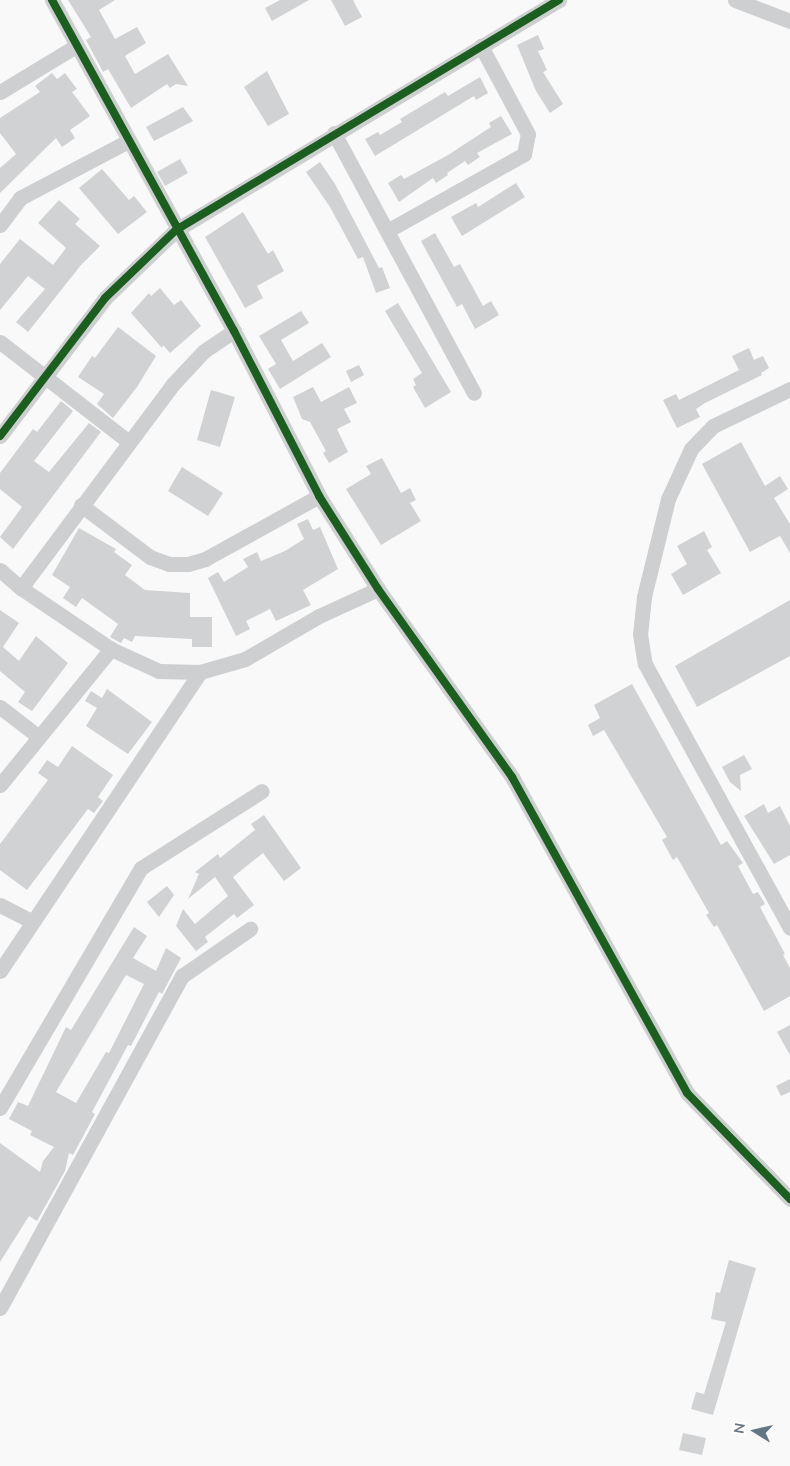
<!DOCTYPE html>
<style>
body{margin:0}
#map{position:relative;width:790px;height:1466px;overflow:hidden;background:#f9f9f9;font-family:"Nunito Sans",sans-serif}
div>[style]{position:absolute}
.building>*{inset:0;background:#d0d2d3}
.minor>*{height:15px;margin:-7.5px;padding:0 7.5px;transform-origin:7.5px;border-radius:7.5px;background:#cecfd0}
.cycleway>*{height:8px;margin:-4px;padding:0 4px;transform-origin:4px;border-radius:4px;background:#1b5e20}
span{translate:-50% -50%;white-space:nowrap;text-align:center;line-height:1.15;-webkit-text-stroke:5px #fff;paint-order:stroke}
.north{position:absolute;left:730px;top:1406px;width:50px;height:50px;-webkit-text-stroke:4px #fff;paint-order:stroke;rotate:280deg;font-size:14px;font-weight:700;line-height:20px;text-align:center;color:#657683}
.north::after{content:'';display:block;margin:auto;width:18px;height:22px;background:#657683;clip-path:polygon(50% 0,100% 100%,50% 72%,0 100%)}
</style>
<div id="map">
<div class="building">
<div style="clip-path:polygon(68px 0,115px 0,99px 10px,115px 39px,137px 27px,146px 43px,125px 56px,135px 74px,168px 54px,188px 86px,176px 84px,170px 88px,167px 84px,131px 108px,108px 69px,103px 72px,86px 40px,91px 37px)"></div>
<div style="clip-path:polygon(280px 0,309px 0,272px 21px,265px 8px)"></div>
<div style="clip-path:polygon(331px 0,353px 0,362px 17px,345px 26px)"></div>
<div style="clip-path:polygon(538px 35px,544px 49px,538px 51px,547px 70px,543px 72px,563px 104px,550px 113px,536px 91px,517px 45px)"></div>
<div style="clip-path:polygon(267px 71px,289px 114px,268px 126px,244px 87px)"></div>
<div style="clip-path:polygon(52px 73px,57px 79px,65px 73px,77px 89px,72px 92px,90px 116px,70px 130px,75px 138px,62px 147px,56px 138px,0 193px,0 168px,16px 154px,0 133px,0 118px,40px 92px,35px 86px)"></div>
<div style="clip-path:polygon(480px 77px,488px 93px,476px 100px,474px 96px,375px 156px,365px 139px,378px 132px,380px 135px,402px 122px,400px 119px,445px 92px,448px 96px)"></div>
<div style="clip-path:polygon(183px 107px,193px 121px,154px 141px,146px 127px)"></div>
<div style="clip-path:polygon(501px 116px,512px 134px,477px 153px,480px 157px,468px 165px,465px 161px,447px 173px,448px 175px,436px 183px,433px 178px,399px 202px,388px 183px,401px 175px,404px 179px,448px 155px,491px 127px,489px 123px)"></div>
<div style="clip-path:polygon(180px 159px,188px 173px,165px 186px,157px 172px)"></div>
<div style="clip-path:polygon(320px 162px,335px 184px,379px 268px,382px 267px,390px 288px,376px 293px,363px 257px,358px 259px,330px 207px,306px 172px)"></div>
<div style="clip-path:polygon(102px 169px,129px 200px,134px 196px,147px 212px,118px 234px,79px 188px)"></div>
<div style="clip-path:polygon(516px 183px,525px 197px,462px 236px,451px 217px,476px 203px,478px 207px)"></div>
<div style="clip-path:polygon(59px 200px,80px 219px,75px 224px,100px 246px,81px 265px,28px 332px,16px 322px,45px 289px,28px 276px,0 310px,0 264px,20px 239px,53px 265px,66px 248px,38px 223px)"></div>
<div style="clip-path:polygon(243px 212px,268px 254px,273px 250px,284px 271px,257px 286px,263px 298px,245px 308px,205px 237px)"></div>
<div style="clip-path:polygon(435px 233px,454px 267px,460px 264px,483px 306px,491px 301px,499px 315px,475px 329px,462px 304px,457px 307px,421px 241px)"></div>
<div style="clip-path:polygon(160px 288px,174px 305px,181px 300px,201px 326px,170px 353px,163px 345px,162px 348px,131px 313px,149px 293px,151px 296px)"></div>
<div style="clip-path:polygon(398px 303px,451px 392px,425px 408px,413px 387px,416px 385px,413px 379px,422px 373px,385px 311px)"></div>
<div style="clip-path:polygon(301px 311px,309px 323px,281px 340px,293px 361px,322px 343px,331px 357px,280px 389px,268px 369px,276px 364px,259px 336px)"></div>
<div style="clip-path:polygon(118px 327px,156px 356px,137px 387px,113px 418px,97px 404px,104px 394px,78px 377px,92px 356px,95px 358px)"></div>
<div style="clip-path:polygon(749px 348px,754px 360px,763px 356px,769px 368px,761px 373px,762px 375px,705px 403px,696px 409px,700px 417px,677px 428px,663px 400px,676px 394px,679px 400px,739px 370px,732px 356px)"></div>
<div style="clip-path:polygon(359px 365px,364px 375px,351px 382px,346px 371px)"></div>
<div style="clip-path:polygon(313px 387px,321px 402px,349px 387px,357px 403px,344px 409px,351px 422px,337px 429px,348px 452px,329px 463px,323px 453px,326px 451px,310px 422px,302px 419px,293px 397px)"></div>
<div style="clip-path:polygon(211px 390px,235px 397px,220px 447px,197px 440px)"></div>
<div style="clip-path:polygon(61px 401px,73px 411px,34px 461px,49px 472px,89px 423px,101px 432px,13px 549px,0 537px,22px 507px,0 489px,0 473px,33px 429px,37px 432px)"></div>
<div style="clip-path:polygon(741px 442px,765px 486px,780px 476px,788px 489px,774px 498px,790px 524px,790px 553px,780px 536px,750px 552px,702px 464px)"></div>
<div style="clip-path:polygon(382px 458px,401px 493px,410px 488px,416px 500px,410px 503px,421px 521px,381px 545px,346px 489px,371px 474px,366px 466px)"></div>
<div style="clip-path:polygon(182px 467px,223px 493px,208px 516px,168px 491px)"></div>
<div style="clip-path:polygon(308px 519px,313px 530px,320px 527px,338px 569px,303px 590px,311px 605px,276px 621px,270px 609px,246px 621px,250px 629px,236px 636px,208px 578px,218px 572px,224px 582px,248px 567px,243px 559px,257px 552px,261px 561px,285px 551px,304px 539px,297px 524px)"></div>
<div style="clip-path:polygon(79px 528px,116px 549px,114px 552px,132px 565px,125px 575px,145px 590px,190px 593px,190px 617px,212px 617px,212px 647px,192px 647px,192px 639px,135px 636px,132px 642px,124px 638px,121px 643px,110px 637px,118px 624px,82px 598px,76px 607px,63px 598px,70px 587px,52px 575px)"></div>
<div style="clip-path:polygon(704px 531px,712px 547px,707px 550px,721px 573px,683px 595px,671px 574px,687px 564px,677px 546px)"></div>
<div style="clip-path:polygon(790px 600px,790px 656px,697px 707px,675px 666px)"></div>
<div style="clip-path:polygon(0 610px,19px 623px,3px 647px,19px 661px,36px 636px,68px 663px,32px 711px,18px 702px,25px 692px,0 671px)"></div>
<div style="clip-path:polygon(632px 684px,721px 845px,727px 841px,743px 863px,738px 866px,753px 894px,758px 892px,765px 904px,760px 907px,785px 954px,783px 955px,790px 968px,790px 996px,764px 1011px,717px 925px,714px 927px,706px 915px,709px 913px,677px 857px,673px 860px,662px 840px,667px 837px,604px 730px,593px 736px,588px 725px,600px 718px,594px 705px)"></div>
<div style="clip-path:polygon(107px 689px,152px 722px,128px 754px,86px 726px,97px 708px,85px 701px,91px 691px,102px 698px)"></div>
<div style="clip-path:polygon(72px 746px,113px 775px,98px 797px,103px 801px,94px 813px,88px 809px,27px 890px,0 870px,0 844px,48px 780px,38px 773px,47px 760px,58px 767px)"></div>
<div style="clip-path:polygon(744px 755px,752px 769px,740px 775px,741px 791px,730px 782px,722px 767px)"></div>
<div style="clip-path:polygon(764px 804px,768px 813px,780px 806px,790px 826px,790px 855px,774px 864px,744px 816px)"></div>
<div style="clip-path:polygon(264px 815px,301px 868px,284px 881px,263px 853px,233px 877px,254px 905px,237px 918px,234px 914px,205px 937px,208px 942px,196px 951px,176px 926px,183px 909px,195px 924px,228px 896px,215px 877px,188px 899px,199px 874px,195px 872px,218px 854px,220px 858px,255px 830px,251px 824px)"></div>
<div style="clip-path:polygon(167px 886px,174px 895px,159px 917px,147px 902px)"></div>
<div style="clip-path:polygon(evenodd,134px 927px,147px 936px,133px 958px,156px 971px,166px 948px,181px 958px,162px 994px,159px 992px,131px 1046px,128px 1045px,92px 1112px,95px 1114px,73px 1155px,69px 1153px,65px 1171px,37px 1221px,29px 1216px,0 1262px,0 1143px,40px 1172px,43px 1161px,54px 1147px,30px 1135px,32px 1131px,9px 1119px,18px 1102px,28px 1106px,66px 1027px,71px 1030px,134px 927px,126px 975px,144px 984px,109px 1053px,106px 1052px,76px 1103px,56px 1092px,126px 975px)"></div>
<div style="clip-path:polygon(790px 1025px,790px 1055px,777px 1032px)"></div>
<div style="clip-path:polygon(790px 1079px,790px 1092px,781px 1096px,776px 1086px)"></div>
<div style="clip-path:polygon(729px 1260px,756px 1268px,713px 1415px,691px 1409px,696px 1392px,704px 1394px,726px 1322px,711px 1319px,716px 1292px,720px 1293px)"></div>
<div style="clip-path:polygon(683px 1433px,706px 1438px,702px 1455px,679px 1450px)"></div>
</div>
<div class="minor">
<div style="left:52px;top:0;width:378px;rotate:61.2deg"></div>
<div style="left:234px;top:331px;width:186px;rotate:62.7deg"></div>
<div style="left:319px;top:496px;width:110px;rotate:57.6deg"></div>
<div style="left:378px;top:589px;width:231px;rotate:54.5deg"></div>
<div style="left:512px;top:777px;width:361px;rotate:61deg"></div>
<div style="left:687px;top:1093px;width:148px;rotate:45.8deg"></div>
<div style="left:735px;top:0;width:59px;rotate:20.9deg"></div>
<div style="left:0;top:92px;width:89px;rotate:-31.2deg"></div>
<div style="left:334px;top:133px;width:295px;rotate:61.7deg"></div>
<div style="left:0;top:225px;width:34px;rotate:-53deg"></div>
<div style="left:20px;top:198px;width:122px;rotate:-27.8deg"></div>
<div style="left:387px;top:231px;width:157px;rotate:-29.3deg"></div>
<div style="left:524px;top:154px;width:20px;rotate:-79deg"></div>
<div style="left:528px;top:134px;width:100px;rotate:-118.1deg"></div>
<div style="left:0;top:342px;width:163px;rotate:37.8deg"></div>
<div style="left:790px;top:389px;width:85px;rotate:154.3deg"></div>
<div style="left:713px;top:426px;width:32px;rotate:134deg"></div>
<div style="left:691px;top:449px;width:55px;rotate:114.7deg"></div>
<div style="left:668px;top:499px;width:101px;rotate:103.8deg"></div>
<div style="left:644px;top:597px;width:37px;rotate:96deg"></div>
<div style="left:640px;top:634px;width:30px;rotate:81deg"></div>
<div style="left:645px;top:664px;width:301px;rotate:61.2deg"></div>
<div style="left:0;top:436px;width:173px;rotate:-52.7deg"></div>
<div style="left:105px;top:298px;width:98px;rotate:-43.8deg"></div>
<div style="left:176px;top:230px;width:447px;rotate:-31deg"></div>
<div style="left:81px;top:505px;width:86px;rotate:37deg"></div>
<div style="left:150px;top:557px;width:20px;rotate:20deg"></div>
<div style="left:169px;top:564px;width:19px"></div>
<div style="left:188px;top:564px;width:18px;rotate:-16deg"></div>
<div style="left:205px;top:559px;width:130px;rotate:-28.9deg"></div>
<div style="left:0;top:570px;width:28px;rotate:41deg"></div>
<div style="left:21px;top:588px;width:109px;rotate:34.1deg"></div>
<div style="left:111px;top:649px;width:53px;rotate:24.6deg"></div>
<div style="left:159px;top:671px;width:41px;rotate:1.4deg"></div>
<div style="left:200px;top:672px;width:47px;rotate:-16.1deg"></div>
<div style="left:245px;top:659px;width:86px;rotate:-30.2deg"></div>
<div style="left:319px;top:616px;width:65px;rotate:-24.6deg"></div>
<div style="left:21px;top:588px;width:254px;rotate:-53.3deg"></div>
<div style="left:173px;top:384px;width:45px;rotate:-46.8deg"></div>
<div style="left:204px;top:351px;width:36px;rotate:-34deg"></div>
<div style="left:0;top:707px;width:49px;rotate:37.6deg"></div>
<div style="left:0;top:785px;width:176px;rotate:-50.8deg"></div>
<div style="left:0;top:905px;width:36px;rotate:27deg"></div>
<div style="left:0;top:971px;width:360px;rotate:-56.2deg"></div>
<div style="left:0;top:1108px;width:278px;rotate:-59.6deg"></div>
<div style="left:141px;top:868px;width:143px;rotate:-32.5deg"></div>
<div style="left:0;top:1308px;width:379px;rotate:-61.3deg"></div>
<div style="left:182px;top:976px;width:83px;rotate:-34.7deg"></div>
</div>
<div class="cycleway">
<div style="left:52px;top:0;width:378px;rotate:61.2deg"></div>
<div style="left:234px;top:331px;width:186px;rotate:62.7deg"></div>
<div style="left:319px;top:496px;width:110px;rotate:57.6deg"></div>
<div style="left:378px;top:589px;width:231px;rotate:54.5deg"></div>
<div style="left:512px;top:777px;width:361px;rotate:61deg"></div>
<div style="left:687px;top:1093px;width:148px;rotate:45.8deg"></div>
<div style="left:0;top:436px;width:173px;rotate:-52.7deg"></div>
<div style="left:105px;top:298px;width:98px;rotate:-43.8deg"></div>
<div style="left:176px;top:230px;width:447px;rotate:-31deg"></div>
</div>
<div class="north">N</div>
</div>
